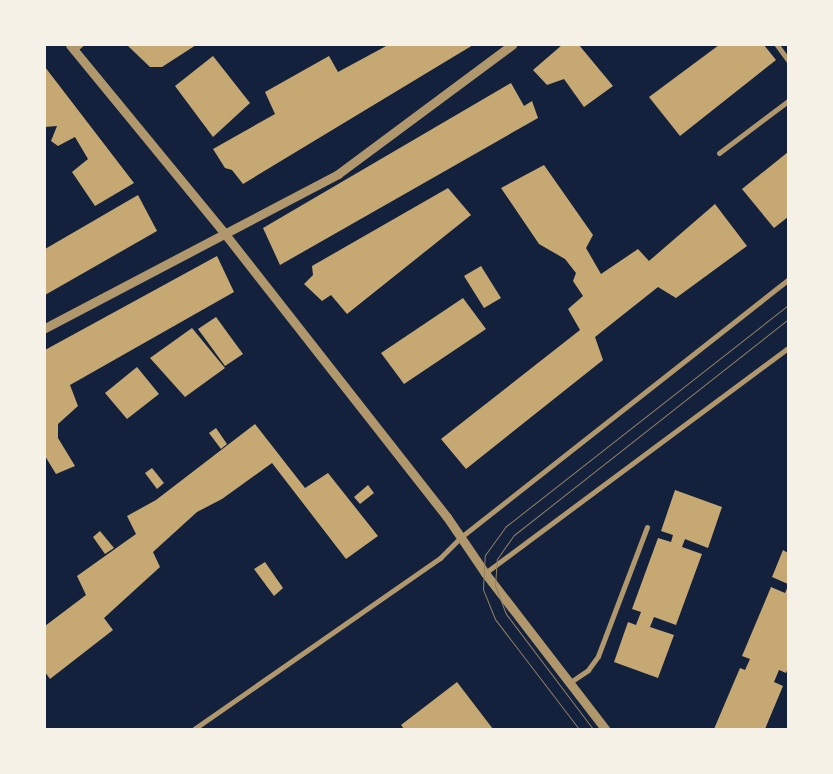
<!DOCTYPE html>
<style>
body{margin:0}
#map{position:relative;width:833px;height:774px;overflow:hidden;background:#14213d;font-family:"Public Sans",sans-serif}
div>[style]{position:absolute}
.building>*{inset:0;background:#c6a872}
.service>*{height:4px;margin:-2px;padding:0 2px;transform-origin:2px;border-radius:2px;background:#b1986c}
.minor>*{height:5px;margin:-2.5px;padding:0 2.5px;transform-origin:2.5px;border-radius:2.5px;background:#b1986c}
.tertiary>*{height:9px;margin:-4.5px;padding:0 4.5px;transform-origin:4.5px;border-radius:4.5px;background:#b1986c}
.tram>*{height:1px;margin:-0.5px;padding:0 0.5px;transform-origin:0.5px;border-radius:0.5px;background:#918062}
span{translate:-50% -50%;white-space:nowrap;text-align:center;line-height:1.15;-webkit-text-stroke:4.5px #f6f1e7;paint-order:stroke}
.frame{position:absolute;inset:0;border:46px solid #f6f1e7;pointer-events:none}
</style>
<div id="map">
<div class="building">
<div style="clip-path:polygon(127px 45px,196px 45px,162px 67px,150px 67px)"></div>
<div style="clip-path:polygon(388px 45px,473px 45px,243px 184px,232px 170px,225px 168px,213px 149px,275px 114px,265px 92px,329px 56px,338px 72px)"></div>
<div style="clip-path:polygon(562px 45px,579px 45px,613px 86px,584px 107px,564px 79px,547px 85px,533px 70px)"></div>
<div style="clip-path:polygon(719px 45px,764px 45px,776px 60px,680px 136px,649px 97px)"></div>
<div style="clip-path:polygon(213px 56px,250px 103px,213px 137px,175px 86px)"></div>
<div style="clip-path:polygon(45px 67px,134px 183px,95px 206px,72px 172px,88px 159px,75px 137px,58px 146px,51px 141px,57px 126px,45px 127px)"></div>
<div style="clip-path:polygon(511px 83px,524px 106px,532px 101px,538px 118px,280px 265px,263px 228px)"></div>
<div style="clip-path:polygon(788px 152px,788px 217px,774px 228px,742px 189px)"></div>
<div style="clip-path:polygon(544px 165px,593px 235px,586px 248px,601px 274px,638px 249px,649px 261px,715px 204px,747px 246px,676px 298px,658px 287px,595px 337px,603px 360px,466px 469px,441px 439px,580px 330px,568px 309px,583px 296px,573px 281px,576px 273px,565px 259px,539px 244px,501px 188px)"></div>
<div style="clip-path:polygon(448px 188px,471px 215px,347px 314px,331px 295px,322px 301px,304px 284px,313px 275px,312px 266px)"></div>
<div style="clip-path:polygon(138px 195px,157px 231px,45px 295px,45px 249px)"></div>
<div style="clip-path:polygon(217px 256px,234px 292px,70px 385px,78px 406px,58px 424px,58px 438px,75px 466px,56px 474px,45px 456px,45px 350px)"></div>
<div style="clip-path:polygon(481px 266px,501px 298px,484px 308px,464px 276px)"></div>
<div style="clip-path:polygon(463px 298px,486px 329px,404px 384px,381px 353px)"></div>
<div style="clip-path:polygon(216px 317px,243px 354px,225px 366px,198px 329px)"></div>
<div style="clip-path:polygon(192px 328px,225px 368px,185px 397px,150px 358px)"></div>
<div style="clip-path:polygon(137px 367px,159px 394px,127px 419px,105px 393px)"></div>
<div style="clip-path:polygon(255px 424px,305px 488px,328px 473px,378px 536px,346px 559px,272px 463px,222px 499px,197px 512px,153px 552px,160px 567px,104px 618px,113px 630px,50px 679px,45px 672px,45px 626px,86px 595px,77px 576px,136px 534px,127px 516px,156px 500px)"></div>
<div style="clip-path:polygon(216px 428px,227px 444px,221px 449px,209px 433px)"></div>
<div style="clip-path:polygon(152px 468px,164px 483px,157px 489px,145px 473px)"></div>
<div style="clip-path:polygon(368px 485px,374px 493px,360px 504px,354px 497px)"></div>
<div style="clip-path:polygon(675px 490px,722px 507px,708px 548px,685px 539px,682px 547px,702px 554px,676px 625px,654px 617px,650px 627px,674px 635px,658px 678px,614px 662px,628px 622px,636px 625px,641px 612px,632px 609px,658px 538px,671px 542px,673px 535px,661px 531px)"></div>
<div style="clip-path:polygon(100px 531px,114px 548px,105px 554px,93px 537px)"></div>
<div style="clip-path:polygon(783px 550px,788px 553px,788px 584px,772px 577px)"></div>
<div style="clip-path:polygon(265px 562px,283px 588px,274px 596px,254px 569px)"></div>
<div style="clip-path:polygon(788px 586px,788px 668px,786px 673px,779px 670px,774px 682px,783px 686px,765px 729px,714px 729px,740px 668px,745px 670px,750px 659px,742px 656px,771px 587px,785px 593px)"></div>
<div style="clip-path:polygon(457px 682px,493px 729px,404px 729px,401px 725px)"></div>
</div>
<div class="service">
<div style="left:75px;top:51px;width:9px;rotate:-41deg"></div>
</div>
<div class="minor">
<div style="left:777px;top:45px;width:19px;rotate:54deg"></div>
<div style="left:719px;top:153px;width:86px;rotate:-37deg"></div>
<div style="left:485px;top:573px;width:377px;rotate:-36.6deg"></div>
<div style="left:569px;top:683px;width:23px;rotate:-34deg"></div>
<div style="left:588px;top:670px;width:17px;rotate:-54deg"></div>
<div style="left:598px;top:656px;width:138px;rotate:-69.2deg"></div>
<div style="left:194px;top:729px;width:300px;rotate:-34.8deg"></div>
<div style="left:440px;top:558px;width:30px;rotate:-45deg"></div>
<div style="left:461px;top:537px;width:416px;rotate:-38.2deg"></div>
</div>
<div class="tertiary">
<div style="left:70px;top:45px;width:244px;rotate:50.6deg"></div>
<div style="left:225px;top:234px;width:360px;rotate:51.9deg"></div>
<div style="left:447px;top:517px;width:68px;rotate:55.8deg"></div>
<div style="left:485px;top:573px;width:197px;rotate:52.4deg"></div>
<div style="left:45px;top:328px;width:331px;rotate:-27.7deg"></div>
<div style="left:338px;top:174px;width:217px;rotate:-36.6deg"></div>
</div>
<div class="tram">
<div style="left:579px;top:729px;width:138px;rotate:-127.4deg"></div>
<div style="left:495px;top:619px;width:32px;rotate:-112deg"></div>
<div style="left:483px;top:589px;width:34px;rotate:-87deg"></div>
<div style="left:485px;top:555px;width:34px;rotate:-54deg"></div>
<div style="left:505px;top:527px;width:360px;rotate:-38.1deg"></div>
<div style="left:593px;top:729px;width:144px;rotate:-127.1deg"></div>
<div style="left:506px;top:614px;width:30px;rotate:-111deg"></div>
<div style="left:495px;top:586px;width:27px;rotate:-86deg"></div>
<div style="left:497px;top:559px;width:29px;rotate:-55deg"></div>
<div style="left:514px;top:535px;width:349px;rotate:-38.2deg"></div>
</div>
<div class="frame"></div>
</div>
